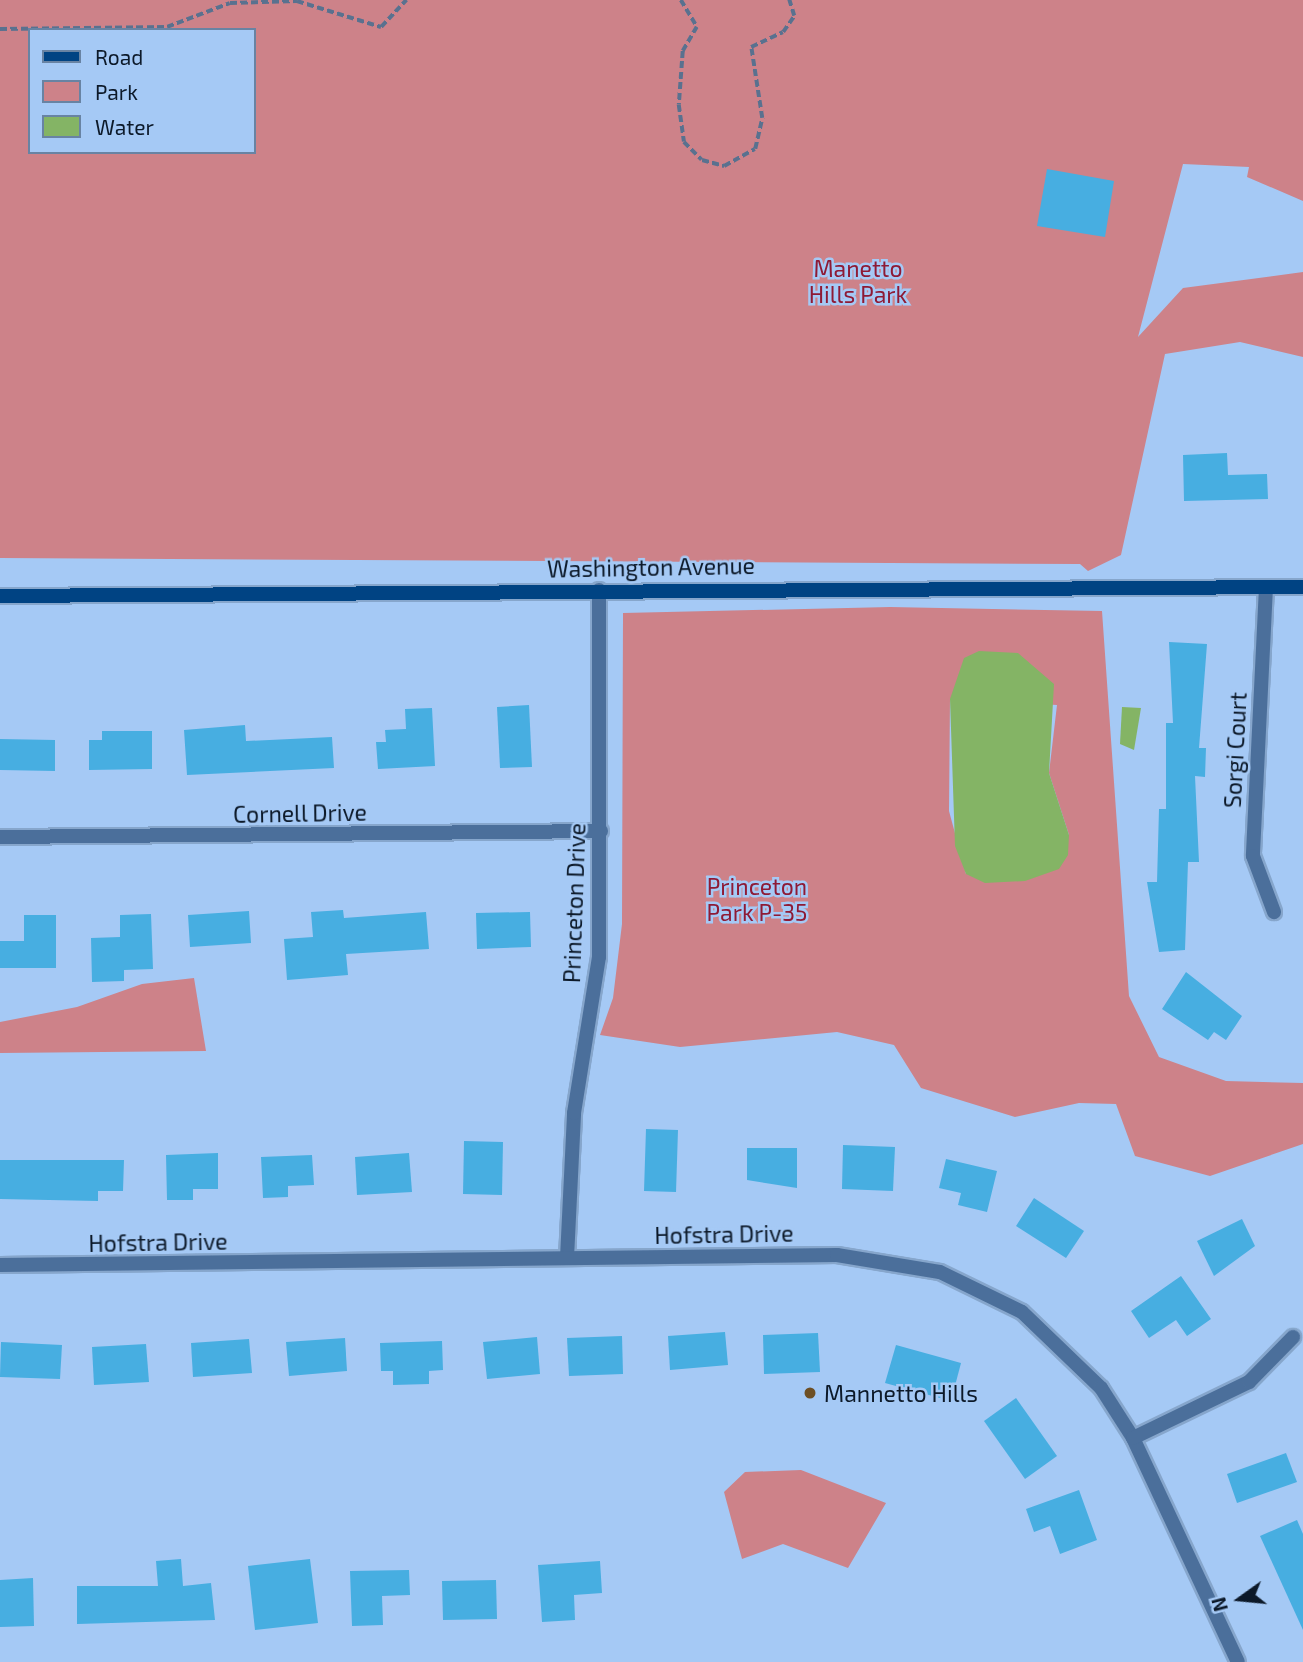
<!DOCTYPE html>
<style>
body{margin:0}
#map{position:relative;width:1303px;height:1662px;overflow:hidden;background:#a5c9f5;font-family:"Exo 2",sans-serif}
div>[style]{position:absolute}
.green>*{inset:0;background:#cd8289}
.water>*{inset:0;background:#84b465}
.building>*{inset:0;background:#47aee1}
.path>*{height:3.5px;margin-top:-1.75px;transform-origin:0;background:repeating-linear-gradient(90deg,#59718f 0 7px,transparent 0 10.5px)}
.roads{filter:drop-shadow(2px 0 #86a6cc) drop-shadow(-2px 0 #86a6cc) drop-shadow(0 2px #86a6cc) drop-shadow(0 -2px #86a6cc)}
.street>*{height:14px;margin:-7px;padding:0 7px;transform-origin:7px;border-radius:7px;background:#4b6f9b}
.secondary>*{height:14px;margin:-7px;padding:0 7px;transform-origin:7px;border-radius:7px;background:#004383}
.dots>*{width:19px;height:19px;translate:-50% -50%;box-sizing:border-box;border:4px solid #a5c9f5;border-radius:50%}
span{translate:-50% -50%;white-space:nowrap;text-align:center;line-height:1.15;-webkit-text-stroke:5px #a5c9f5;paint-order:stroke}
.park-label{font-size:23px;color:#8e1a35}
.street-label{font-size:23px;color:#0c1929}
.poi-label{font-size:23px;color:#0c1929}
.left{translate:0 -50%;text-align:left}
.legend{position:absolute;left:28px;top:28px;width:228px;height:126px;box-sizing:border-box;background:#a5c9f5;border:2px solid #6883a3;margin:0;padding:9px 12px;list-style:none;font-size:21px;color:#0c1929}
.legend li{display:flex;align-items:center;gap:14px;height:35px}
.legend b{width:35px;border:2px solid #6883a3}
.north{position:absolute;left:1205px;top:1564px;width:70px;height:70px;-webkit-text-stroke:5px #a5c9f5;paint-order:stroke;rotate:255deg;font-size:19px;font-weight:700;line-height:28px;text-align:center;color:#0c1929}
.north::after{content:'';display:block;margin:auto;width:24px;height:32px;background:#0c1929;clip-path:polygon(50% 0,100% 100%,50% 72%,0 100%)}
</style>
<div id="map">
<div class="green">
<div style="clip-path:polygon(evenodd,0 0,1303px 0,1303px 201px,1247px 177px,1249px 167px,1183px 164px,1138px 337px,1183px 288px,1303px 272px,1303px 357px,1240px 342px,1165px 354px,1121px 555px,1088px 571px,1080px 564px,0 558px,0 0,30px 30px,254px 30px,254px 152px,30px 152px,30px 30px)"></div>
<div style="clip-path:polygon(evenodd,890px 607px,1102px 611px,1129px 996px,1159px 1057px,1226px 1081px,1303px 1083px,1303px 1144px,1210px 1176px,1135px 1156px,1116px 1104px,1079px 1103px,1015px 1117px,921px 1088px,894px 1045px,837px 1032px,680px 1047px,600px 1035px,613px 998px,622px 924px,623px 613px,890px 607px,950px 699px,1057px 705px,1049px 773px,1069px 835px,966px 874px,949px 811px,950px 699px)"></div>
<div style="clip-path:polygon(194px 978px,206px 1051px,0 1053px,0 1022px,77px 1007px,142px 984px)"></div>
<div style="clip-path:polygon(801px 1470px,886px 1503px,848px 1568px,783px 1544px,742px 1559px,724px 1492px,745px 1472px)"></div>
</div>
<div class="water">
<div style="clip-path:polygon(979px 651px,1018px 653px,1054px 684px,1049px 773px,1069px 835px,1068px 855px,1059px 869px,1025px 881px,985px 883px,966px 874px,955px 846px,950px 699px,964px 658px)"></div>
<div style="clip-path:polygon(1122px 707px,1141px 708px,1134px 750px,1120px 744px)"></div>
</div>
<div class="building">
<div style="clip-path:polygon(1047px 169px,1114px 181px,1105px 237px,1037px 226px)"></div>
<div style="clip-path:polygon(1227px 453px,1228px 475px,1267px 474px,1268px 499px,1184px 501px,1183px 455px)"></div>
<div style="clip-path:polygon(1169px 642px,1207px 644px,1199px 748px,1206px 748px,1205px 777px,1195px 776px,1199px 862px,1188px 862px,1185px 950px,1159px 952px,1147px 882px,1157px 882px,1159px 809px,1166px 809px,1166px 723px,1173px 723px)"></div>
<div style="clip-path:polygon(529px 705px,532px 767px,500px 768px,497px 707px)"></div>
<div style="clip-path:polygon(432px 708px,435px 766px,378px 769px,376px 742px,386px 742px,385px 730px,406px 729px,405px 709px)"></div>
<div style="clip-path:polygon(245px 725px,246px 741px,332px 737px,334px 768px,187px 775px,184px 730px)"></div>
<div style="clip-path:polygon(102px 731px,152px 731px,152px 769px,89px 770px,89px 740px,102px 740px)"></div>
<div style="clip-path:polygon(0 739px,55px 740px,55px 771px,0 770px)"></div>
<div style="clip-path:polygon(343px 910px,344px 918px,426px 912px,429px 949px,346px 954px,348px 975px,287px 980px,284px 939px,313px 937px,311px 912px)"></div>
<div style="clip-path:polygon(249px 911px,251px 943px,190px 947px,188px 915px)"></div>
<div style="clip-path:polygon(530px 912px,531px 947px,477px 949px,476px 913px)"></div>
<div style="clip-path:polygon(151px 914px,153px 969px,124px 970px,124px 981px,92px 982px,91px 938px,120px 937px,120px 915px)"></div>
<div style="clip-path:polygon(24px 915px,56px 915px,56px 968px,0 968px,0 941px,24px 941px)"></div>
<div style="clip-path:polygon(1186px 972px,1242px 1016px,1226px 1040px,1214px 1032px,1208px 1040px,1162px 1009px)"></div>
<div style="clip-path:polygon(646px 1129px,678px 1130px,676px 1192px,644px 1191px)"></div>
<div style="clip-path:polygon(464px 1141px,503px 1142px,502px 1195px,463px 1194px)"></div>
<div style="clip-path:polygon(843px 1145px,895px 1147px,893px 1191px,842px 1189px)"></div>
<div style="clip-path:polygon(747px 1148px,797px 1148px,797px 1188px,747px 1180px)"></div>
<div style="clip-path:polygon(218px 1153px,218px 1189px,193px 1189px,193px 1200px,167px 1200px,166px 1155px)"></div>
<div style="clip-path:polygon(409px 1153px,412px 1192px,357px 1195px,355px 1157px)"></div>
<div style="clip-path:polygon(312px 1155px,314px 1185px,288px 1186px,288px 1197px,263px 1198px,261px 1157px)"></div>
<div style="clip-path:polygon(946px 1159px,997px 1171px,987px 1212px,958px 1205px,961px 1193px,939px 1188px)"></div>
<div style="clip-path:polygon(0 1160px,124px 1160px,123px 1191px,98px 1191px,98px 1201px,0 1199px)"></div>
<div style="clip-path:polygon(1034px 1198px,1084px 1231px,1066px 1258px,1016px 1226px)"></div>
<div style="clip-path:polygon(1242px 1219px,1255px 1246px,1214px 1276px,1197px 1241px)"></div>
<div style="clip-path:polygon(1181px 1276px,1211px 1319px,1187px 1336px,1176px 1320px,1149px 1338px,1131px 1311px)"></div>
<div style="clip-path:polygon(725px 1332px,728px 1365px,670px 1370px,668px 1336px)"></div>
<div style="clip-path:polygon(818px 1333px,820px 1372px,764px 1374px,763px 1335px)"></div>
<div style="clip-path:polygon(622px 1336px,623px 1374px,569px 1376px,567px 1338px)"></div>
<div style="clip-path:polygon(537px 1337px,540px 1374px,487px 1379px,483px 1342px)"></div>
<div style="clip-path:polygon(345px 1338px,347px 1371px,289px 1376px,286px 1342px)"></div>
<div style="clip-path:polygon(249px 1339px,252px 1373px,193px 1377px,191px 1343px)"></div>
<div style="clip-path:polygon(442px 1341px,443px 1370px,429px 1371px,429px 1384px,393px 1385px,393px 1371px,381px 1371px,380px 1343px)"></div>
<div style="clip-path:polygon(1px 1342px,62px 1345px,60px 1379px,0 1377px)"></div>
<div style="clip-path:polygon(146px 1344px,149px 1382px,94px 1385px,92px 1347px)"></div>
<div style="clip-path:polygon(896px 1345px,961px 1363px,951px 1401px,885px 1383px)"></div>
<div style="clip-path:polygon(1016px 1398px,1057px 1456px,1025px 1479px,984px 1421px)"></div>
<div style="clip-path:polygon(1286px 1453px,1297px 1482px,1237px 1503px,1227px 1474px)"></div>
<div style="clip-path:polygon(1079px 1490px,1097px 1540px,1060px 1554px,1050px 1526px,1034px 1532px,1026px 1509px)"></div>
<div style="clip-path:polygon(1297px 1520px,1303px 1534px,1303px 1630px,1260px 1536px)"></div>
<div style="clip-path:polygon(181px 1559px,183px 1586px,211px 1583px,215px 1620px,77px 1624px,77px 1586px,158px 1586px,156px 1561px)"></div>
<div style="clip-path:polygon(310px 1559px,318px 1623px,255px 1630px,248px 1566px)"></div>
<div style="clip-path:polygon(600px 1561px,602px 1593px,574px 1595px,575px 1620px,542px 1622px,538px 1565px)"></div>
<div style="clip-path:polygon(409px 1570px,410px 1595px,382px 1596px,383px 1625px,352px 1626px,350px 1571px)"></div>
<div style="clip-path:polygon(33px 1578px,34px 1626px,0 1627px,0 1580px)"></div>
<div style="clip-path:polygon(496px 1580px,497px 1619px,443px 1620px,442px 1581px)"></div>
</div>
<div class="path">
<div style="left:681px;top:0;width:31px;rotate:59deg"></div>
<div style="left:697px;top:27px;width:28px;rotate:120deg"></div>
<div style="left:683px;top:51px;width:54px;rotate:94.2deg"></div>
<div style="left:679px;top:105px;width:37px;rotate:82deg"></div>
<div style="left:684px;top:142px;width:25px;rotate:45deg"></div>
<div style="left:702px;top:160px;width:23px;rotate:15deg"></div>
<div style="left:724px;top:166px;width:35px;rotate:-29deg"></div>
<div style="left:755px;top:149px;width:32px;rotate:-77deg"></div>
<div style="left:762px;top:118px;width:72px;rotate:-98.8deg"></div>
<div style="left:751px;top:47px;width:35px;rotate:-25deg"></div>
<div style="left:783px;top:32px;width:19px;rotate:-55deg"></div>
<div style="left:794px;top:16px;width:17px;rotate:-107deg"></div>
<div style="left:0;top:29px;width:167px;rotate:-0.7deg"></div>
<div style="left:167px;top:27px;width:67px;rotate:-20.9deg"></div>
<div style="left:230px;top:3px;width:67px;rotate:-1.7deg"></div>
<div style="left:297px;top:1px;width:88px;rotate:17.2deg"></div>
<div style="left:381px;top:27px;width:37px;rotate:-47deg"></div>
</div>
<div class="roads">
<div class="street">
<div style="left:1266px;top:587px;width:269px;rotate:92.8deg"></div>
<div style="left:1253px;top:856px;width:60px;rotate:69.4deg"></div>
<div style="left:0;top:837px;width:601px;rotate:-0.57deg"></div>
<div style="left:567px;top:1258px;width:145px;rotate:-87.2deg"></div>
<div style="left:574px;top:1113px;width:158px;rotate:-80.9deg"></div>
<div style="left:599px;top:957px;width:367px;rotate:-90deg"></div>
<div style="left:0;top:1265px;width:837px;rotate:-0.68deg"></div>
<div style="left:837px;top:1255px;width:104px;rotate:9.4deg"></div>
<div style="left:940px;top:1272px;width:91px;rotate:26deg"></div>
<div style="left:1022px;top:1312px;width:110px;rotate:43.9deg"></div>
<div style="left:1101px;top:1388px;width:59px;rotate:57.4deg"></div>
<div style="left:1133px;top:1438px;width:247px;rotate:64.9deg"></div>
<div style="left:1133px;top:1438px;width:129px;rotate:-25.8deg"></div>
<div style="left:1249px;top:1382px;width:63px;rotate:-45.6deg"></div>
</div>
<div class="secondary">
<div style="left:0;top:596px;width:1303px;rotate:-0.4deg"></div>
</div>
</div>
<div class="dots">
<div style="left:810px;top:1393px;background:#6d4f24"></div>
</div>
<div class="park-label">
<span style="left:858px;top:281px">Manetto<br>Hills Park</span>
<span style="left:757px;top:899px">Princeton<br>Park P-35</span>
</div>
<div class="street-label">
<span style="left:651px;top:567px;rotate:-1deg">Washington Avenue</span>
<span style="left:1235px;top:750px;rotate:-87deg">Sorgi Court</span>
<span style="left:300px;top:813px;rotate:-1deg">Cornell Drive</span>
<span style="left:574px;top:903px;rotate:-88deg">Princeton Drive</span>
<span style="left:724px;top:1234px;rotate:-1deg">Hofstra Drive</span>
<span style="left:158px;top:1242px;rotate:-1deg">Hofstra Drive</span>
</div>
<div class="poi-label">
<span class="left" style="left:824px;top:1393px">Mannetto Hills</span>
</div>
<ul class="legend">
<li><b style="height:9px;background:#004383"></b>Road</li>
<li><b style="height:19px;background:#cd8289"></b>Park</li>
<li><b style="height:19px;background:#84b465"></b>Water</li>
</ul>
<div class="north">N</div>
</div>
